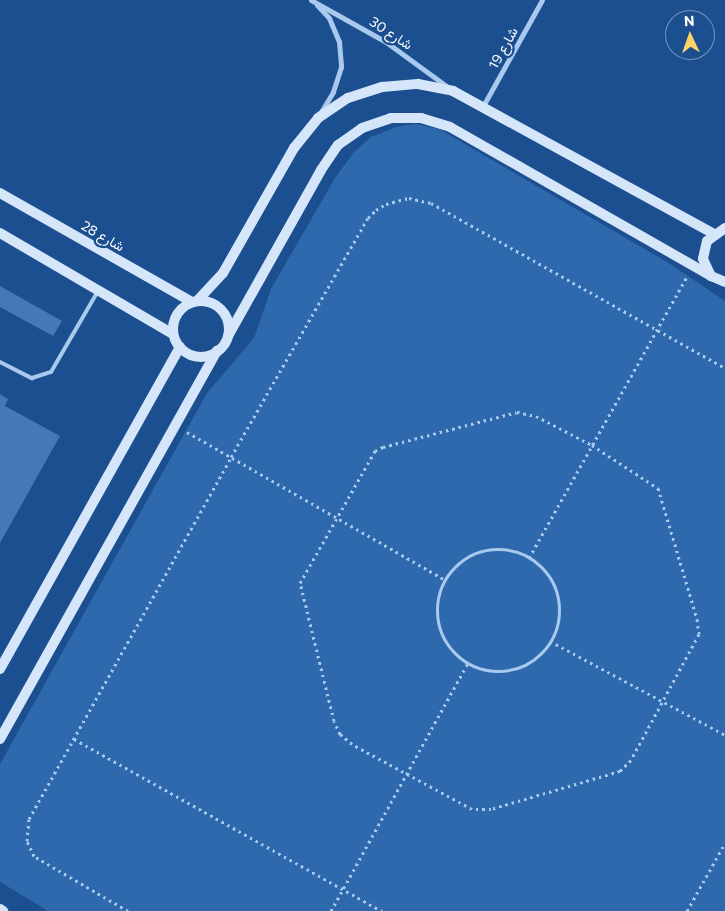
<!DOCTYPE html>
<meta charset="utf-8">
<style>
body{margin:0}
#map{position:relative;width:725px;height:911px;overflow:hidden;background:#1b4f8f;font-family:Commissioner,Vazirmatn,sans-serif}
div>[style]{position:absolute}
.green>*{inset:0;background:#2e69ad}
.building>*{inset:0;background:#4478b7}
.path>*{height:3px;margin-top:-1.5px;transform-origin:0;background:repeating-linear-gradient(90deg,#a9c9ee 0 2.5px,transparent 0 6.5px)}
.path>.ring{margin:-1.5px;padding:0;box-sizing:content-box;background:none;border:3px solid #a9c9ee;border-radius:50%}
.lane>*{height:4px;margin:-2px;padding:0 2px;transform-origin:2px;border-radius:2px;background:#a9c9ee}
.street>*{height:5px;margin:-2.5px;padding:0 2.5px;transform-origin:2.5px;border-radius:2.5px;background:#a9c9ee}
.secondary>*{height:10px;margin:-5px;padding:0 5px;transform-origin:5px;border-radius:5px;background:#d6e6fa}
.secondary>.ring{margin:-5px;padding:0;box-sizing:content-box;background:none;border:10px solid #d6e6fa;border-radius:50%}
span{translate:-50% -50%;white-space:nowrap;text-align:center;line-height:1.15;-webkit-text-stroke:4.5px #1b4f8f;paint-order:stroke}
.street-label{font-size:14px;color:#fff}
.north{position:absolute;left:665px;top:10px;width:50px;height:50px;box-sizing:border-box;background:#1b4f8f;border:1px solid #7695bc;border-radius:50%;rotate:357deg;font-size:14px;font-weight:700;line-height:20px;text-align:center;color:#fff}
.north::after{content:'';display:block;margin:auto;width:18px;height:22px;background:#ffd166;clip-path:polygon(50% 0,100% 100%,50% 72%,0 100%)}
</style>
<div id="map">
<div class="green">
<div style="clip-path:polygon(415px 124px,439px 129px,667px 262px,725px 301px,725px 911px,48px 911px,0 882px,0 764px,207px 393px,254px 338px,271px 289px,335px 178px,354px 152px,371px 137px,396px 127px)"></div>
</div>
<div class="building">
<div style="clip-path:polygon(0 286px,62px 321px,53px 336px,0 307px)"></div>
<div style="clip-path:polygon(0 394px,8px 399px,5px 406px,60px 436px,0 543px)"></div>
</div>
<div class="path">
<div style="left:517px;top:412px;width:19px;rotate:12deg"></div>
<div style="left:536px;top:416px;width:63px;rotate:27.4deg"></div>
<div style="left:592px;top:445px;width:79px;rotate:33.1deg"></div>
<div style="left:658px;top:488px;width:137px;rotate:73.4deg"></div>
<div style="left:697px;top:619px;width:15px;rotate:82deg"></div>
<div style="left:699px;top:634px;width:143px;rotate:118.4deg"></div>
<div style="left:631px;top:760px;width:16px;rotate:135deg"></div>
<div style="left:620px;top:771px;width:134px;rotate:163.6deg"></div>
<div style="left:491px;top:809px;width:19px;rotate:180deg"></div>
<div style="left:472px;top:809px;width:136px;rotate:-151.6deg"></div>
<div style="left:352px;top:744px;width:16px;rotate:-140deg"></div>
<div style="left:340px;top:734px;width:14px;rotate:-115deg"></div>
<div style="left:334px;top:721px;width:142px;rotate:-103.8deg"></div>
<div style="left:300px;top:583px;width:152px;rotate:-60.4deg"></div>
<div style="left:375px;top:451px;width:9px;rotate:-27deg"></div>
<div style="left:383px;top:447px;width:138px;rotate:-14.6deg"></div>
<div style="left:187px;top:432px;width:297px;rotate:29.8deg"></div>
<div class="ring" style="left:437px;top:549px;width:119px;height:119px"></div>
<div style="left:529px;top:558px;width:322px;rotate:-60.7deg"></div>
<div style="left:550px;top:641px;width:199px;rotate:28.2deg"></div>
<div style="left:74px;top:739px;width:353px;rotate:29.2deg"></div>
<div style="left:128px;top:911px;width:109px;rotate:-149.7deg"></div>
<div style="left:34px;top:856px;width:17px;rotate:-115deg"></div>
<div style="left:27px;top:841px;width:22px;rotate:-85deg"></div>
<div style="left:29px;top:819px;width:415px;rotate:-60.8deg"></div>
<div style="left:231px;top:457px;width:275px;rotate:-60.2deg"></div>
<div style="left:368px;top:218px;width:11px;rotate:-45deg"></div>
<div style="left:376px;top:210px;width:12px;rotate:-31deg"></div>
<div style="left:386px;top:204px;width:24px;rotate:-15deg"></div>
<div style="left:409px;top:198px;width:23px;rotate:13deg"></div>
<div style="left:431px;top:203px;width:337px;rotate:29.3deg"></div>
<div style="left:331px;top:911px;width:283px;rotate:-61.1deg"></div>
<div style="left:687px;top:911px;width:78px;rotate:-60.8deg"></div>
</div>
<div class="lane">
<div style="left:0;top:362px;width:36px;rotate:27deg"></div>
<div style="left:32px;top:378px;width:20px;rotate:-18deg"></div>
<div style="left:51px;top:372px;width:94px;rotate:-59.9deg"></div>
</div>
<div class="street">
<div style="left:311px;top:0;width:86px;rotate:29.2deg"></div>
<div style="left:386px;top:42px;width:78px;rotate:36.1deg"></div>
<div style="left:317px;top:5px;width:18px;rotate:47deg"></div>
<div style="left:329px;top:18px;width:26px;rotate:67deg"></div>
<div style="left:339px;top:42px;width:25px;rotate:85deg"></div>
<div style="left:341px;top:67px;width:26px;rotate:108deg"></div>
<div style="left:333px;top:92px;width:26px;rotate:121deg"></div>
<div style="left:483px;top:106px;width:121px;rotate:-60.9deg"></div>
</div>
<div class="secondary">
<div style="left:0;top:193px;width:221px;rotate:29.6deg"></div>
<div style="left:725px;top:228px;width:22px;rotate:144deg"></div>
<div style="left:707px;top:241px;width:18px;rotate:103deg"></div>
<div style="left:703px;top:259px;width:19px;rotate:65deg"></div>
<div style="left:711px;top:276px;width:15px;rotate:23deg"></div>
<div style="left:0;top:233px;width:200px;rotate:30.3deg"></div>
<div style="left:197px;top:301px;width:38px;rotate:-47deg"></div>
<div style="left:223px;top:273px;width:144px;rotate:-60.4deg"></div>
<div style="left:294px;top:148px;width:38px;rotate:-51deg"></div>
<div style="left:318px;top:118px;width:36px;rotate:-34deg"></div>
<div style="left:348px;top:98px;width:36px;rotate:-18deg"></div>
<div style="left:382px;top:87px;width:36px;rotate:-5deg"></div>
<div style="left:418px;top:84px;width:36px;rotate:11deg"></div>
<div style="left:453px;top:91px;width:298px;rotate:28.7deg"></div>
<div class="ring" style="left:173px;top:301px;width:46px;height:46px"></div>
<div style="left:228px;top:336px;width:190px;rotate:-60.7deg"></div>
<div style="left:321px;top:170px;width:30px;rotate:-56deg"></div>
<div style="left:338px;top:145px;width:29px;rotate:-35deg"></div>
<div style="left:362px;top:128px;width:31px;rotate:-19deg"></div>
<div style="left:391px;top:118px;width:30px"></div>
<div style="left:421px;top:118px;width:30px;rotate:17deg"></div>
<div style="left:450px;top:127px;width:301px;rotate:29.7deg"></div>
<div style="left:0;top:669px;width:369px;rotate:-60.8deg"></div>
<div style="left:0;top:739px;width:445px;rotate:-60.8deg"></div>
<div style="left:0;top:909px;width:4px;rotate:34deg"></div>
</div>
<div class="street-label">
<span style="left:391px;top:33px;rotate:33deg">شارع 30</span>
<span style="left:503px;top:48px;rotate:-61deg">شارع 19</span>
<span style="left:103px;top:236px;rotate:30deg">شارع 28</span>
</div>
<div class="north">N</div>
</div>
